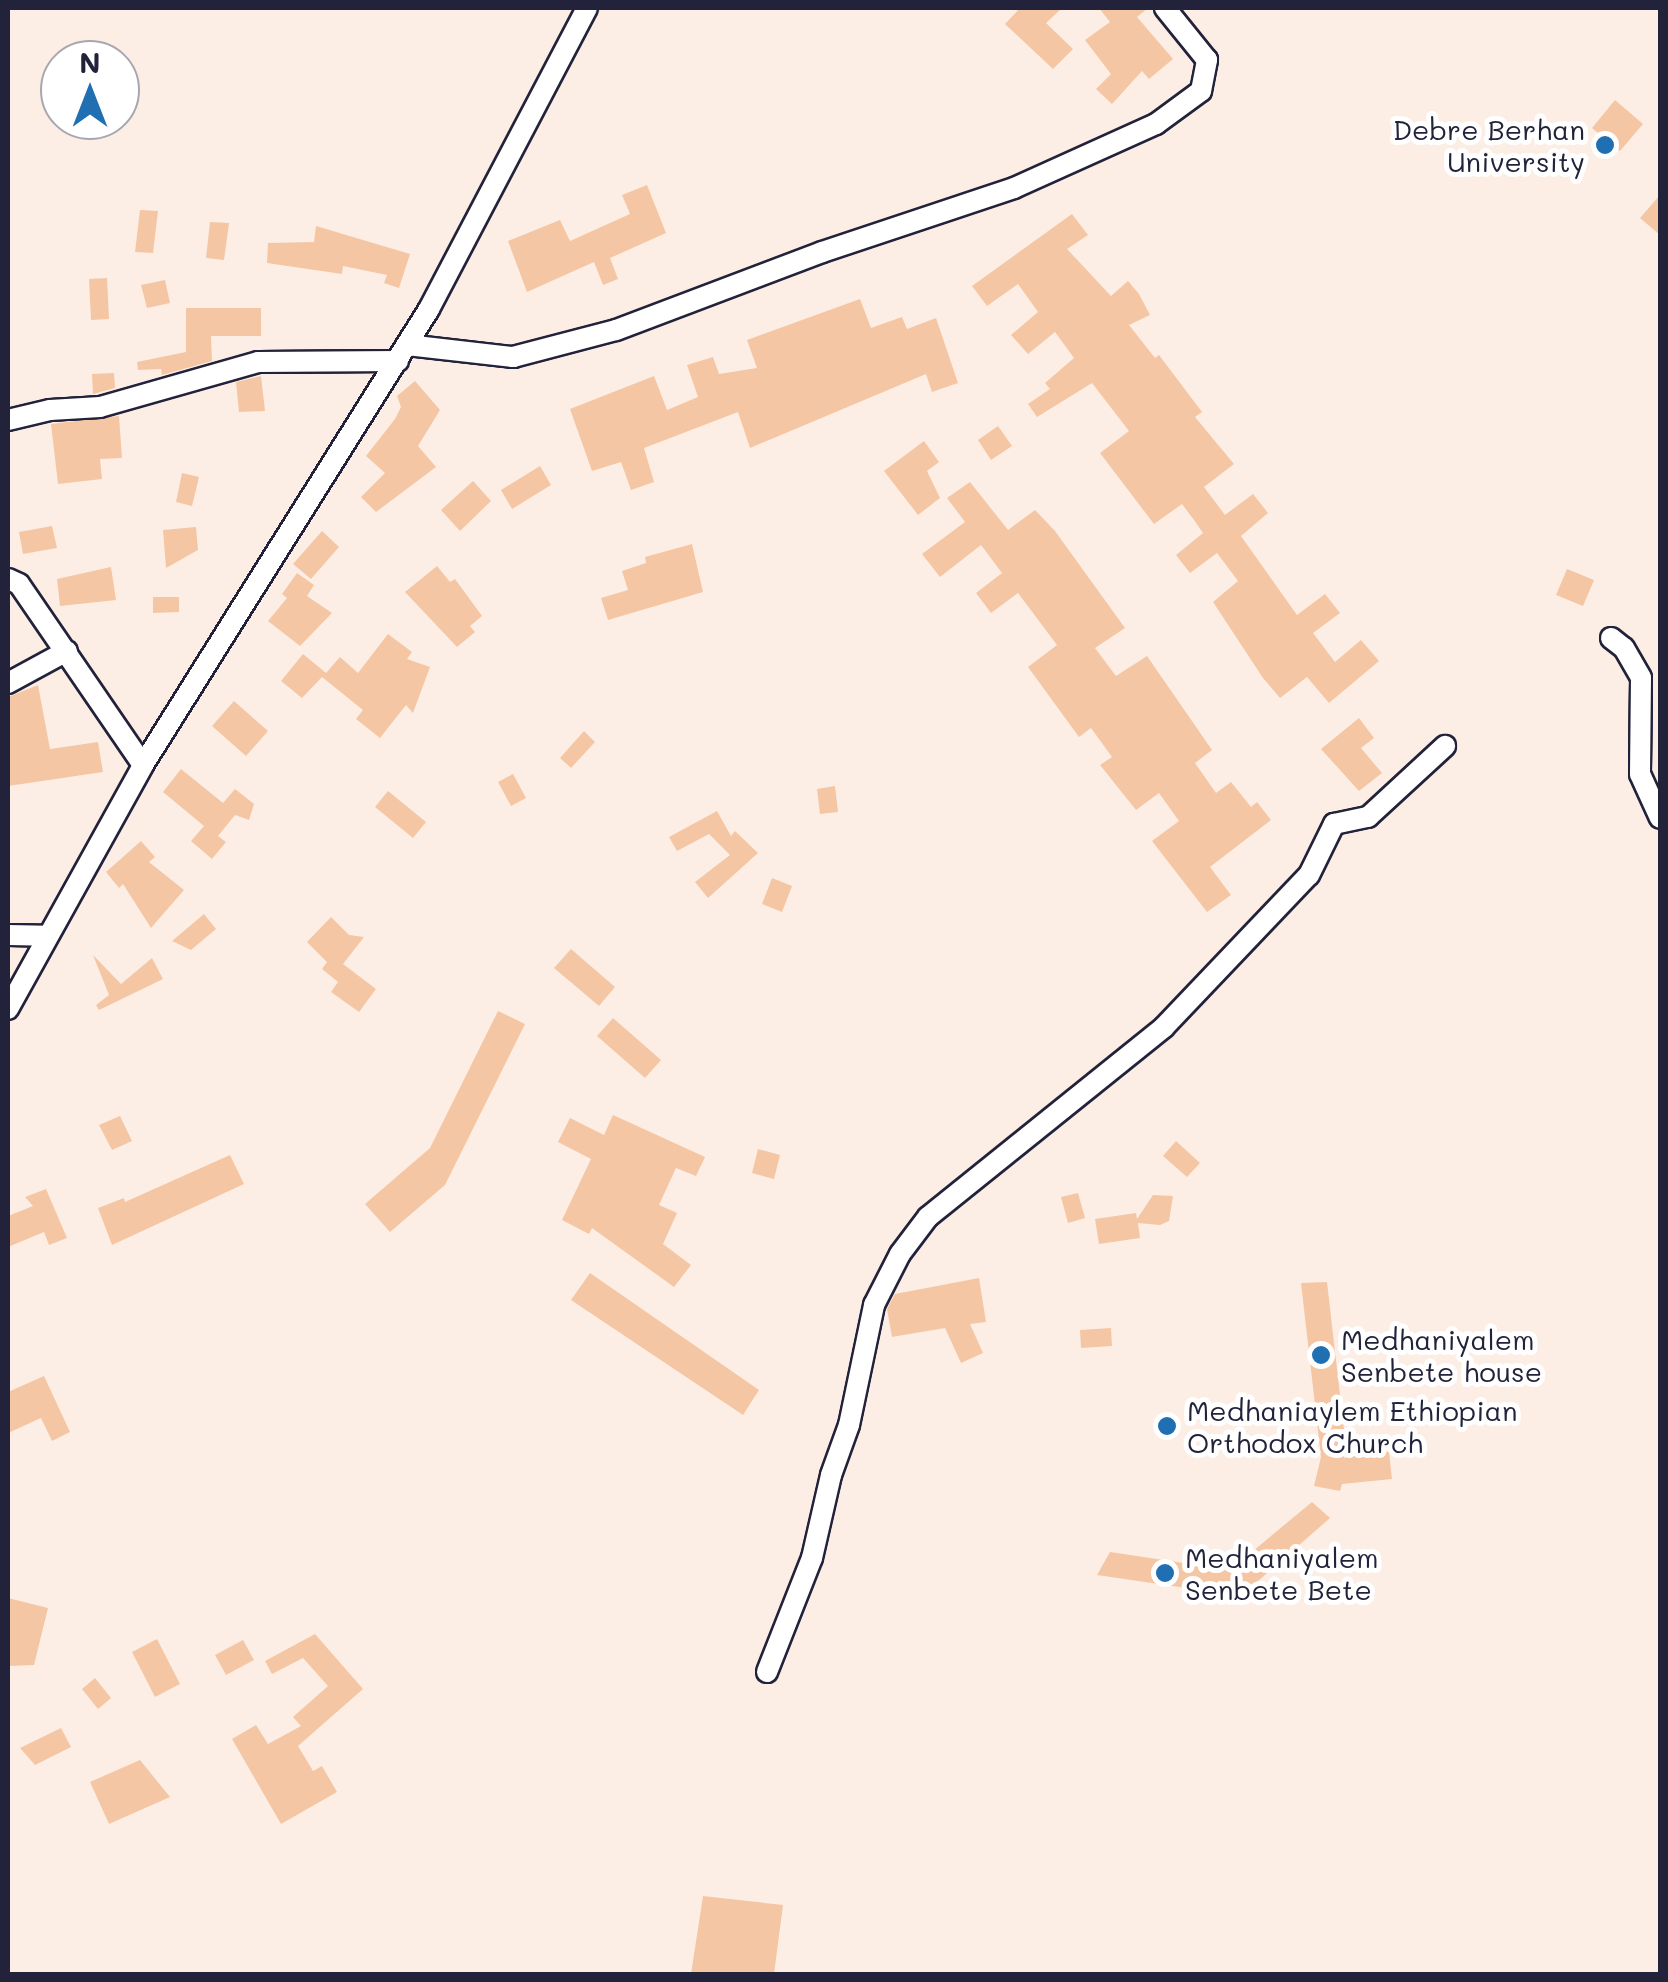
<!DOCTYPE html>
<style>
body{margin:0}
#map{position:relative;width:1668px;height:1982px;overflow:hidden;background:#fceee4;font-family:Mali,sans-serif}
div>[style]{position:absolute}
.building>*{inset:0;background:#f5c6a4}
.roads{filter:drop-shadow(2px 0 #22223b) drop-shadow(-2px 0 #22223b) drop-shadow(0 2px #22223b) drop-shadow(0 -2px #22223b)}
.minor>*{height:20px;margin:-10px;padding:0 10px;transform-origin:10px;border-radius:10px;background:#fff}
.dots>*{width:28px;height:28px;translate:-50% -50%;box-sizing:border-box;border:5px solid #fff;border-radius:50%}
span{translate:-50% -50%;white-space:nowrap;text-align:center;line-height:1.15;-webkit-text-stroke:10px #fff;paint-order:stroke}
.poi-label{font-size:28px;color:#22223b}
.right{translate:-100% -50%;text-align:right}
.left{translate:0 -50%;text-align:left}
.frame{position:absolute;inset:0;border:10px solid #22223b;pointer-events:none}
.north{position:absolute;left:40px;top:40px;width:100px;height:100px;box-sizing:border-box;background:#fff;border:2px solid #a7a7b1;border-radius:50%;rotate:0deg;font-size:28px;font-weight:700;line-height:40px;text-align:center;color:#22223b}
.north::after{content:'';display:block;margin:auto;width:35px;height:45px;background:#1f6fb2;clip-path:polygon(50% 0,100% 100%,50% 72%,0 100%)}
</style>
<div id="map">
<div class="building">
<div style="clip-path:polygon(1020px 8px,1062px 8px,1046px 23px,1073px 49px,1053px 69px,1005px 24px)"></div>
<div style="clip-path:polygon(1099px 8px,1148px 8px,1137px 17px,1173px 59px,1149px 79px,1142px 71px,1112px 104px,1096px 89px,1111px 74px,1085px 40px,1110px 22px)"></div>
<div style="clip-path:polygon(1615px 100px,1643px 124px,1620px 151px,1592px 128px)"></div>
<div style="clip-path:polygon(647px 185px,666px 233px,610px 258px,618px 279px,603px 285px,594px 262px,527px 292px,508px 241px,560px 220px,570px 241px,630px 214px,622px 195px)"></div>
<div style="clip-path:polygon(1660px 195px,1660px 235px,1640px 218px)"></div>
<div style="clip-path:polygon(140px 210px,158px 211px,153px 253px,135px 252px)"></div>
<div style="clip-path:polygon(1072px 214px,1088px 235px,1067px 249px,1111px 296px,1128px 281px,1139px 294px,1150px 315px,1129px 325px,1155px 358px,1159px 355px,1202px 412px,1195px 417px,1234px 464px,1204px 487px,1225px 515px,1253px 494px,1268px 513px,1241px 536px,1297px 615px,1325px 594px,1340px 613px,1313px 633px,1335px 662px,1361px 640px,1379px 661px,1329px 703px,1307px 677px,1280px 698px,1263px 678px,1213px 602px,1238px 581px,1217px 553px,1190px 573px,1176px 555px,1203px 533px,1194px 520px,1182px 504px,1154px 524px,1100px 453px,1129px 431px,1092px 383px,1037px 417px,1028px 404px,1050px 389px,1045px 383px,1074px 358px,1055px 332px,1028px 354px,1011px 335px,1038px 312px,1018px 284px,987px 306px,972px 286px)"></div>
<div style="clip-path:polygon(210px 222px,229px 223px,224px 260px,206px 258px)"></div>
<div style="clip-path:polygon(316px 226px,410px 254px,399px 288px,384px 283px,387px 275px,343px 266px,342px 274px,267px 263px,268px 243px,314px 242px)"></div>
<div style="clip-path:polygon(107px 278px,109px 319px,91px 320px,89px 279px)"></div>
<div style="clip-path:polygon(165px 280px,170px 303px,147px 308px,141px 285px)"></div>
<div style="clip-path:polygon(860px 299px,871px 328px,902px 317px,907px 329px,936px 318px,958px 383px,932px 392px,926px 374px,750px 448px,738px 412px,644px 448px,654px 482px,631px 490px,621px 462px,592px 471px,570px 409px,654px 376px,667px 410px,698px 397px,687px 365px,713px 357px,719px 374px,757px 368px,747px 340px)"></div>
<div style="clip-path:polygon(186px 308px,261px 308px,261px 336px,211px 336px,212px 361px,162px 375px,161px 369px,138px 370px,137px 362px,186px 352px)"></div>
<div style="clip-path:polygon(114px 373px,115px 388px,93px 394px,92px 374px)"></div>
<div style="clip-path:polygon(261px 376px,265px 411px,239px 412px,236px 382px)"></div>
<div style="clip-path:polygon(415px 381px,440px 410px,418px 446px,436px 467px,376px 512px,361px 497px,385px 473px,366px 456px,395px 419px,401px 407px,397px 396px)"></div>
<div style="clip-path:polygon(119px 416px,122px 458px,100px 459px,102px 479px,58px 484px,51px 424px)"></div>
<div style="clip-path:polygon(998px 426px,1012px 446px,991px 460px,978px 440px)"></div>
<div style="clip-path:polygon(924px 441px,939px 462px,927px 471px,940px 498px,918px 515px,884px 471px)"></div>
<div style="clip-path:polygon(540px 466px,551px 485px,512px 509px,501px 490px)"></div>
<div style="clip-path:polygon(182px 473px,199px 477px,192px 506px,176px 502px)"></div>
<div style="clip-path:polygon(473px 481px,491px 501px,460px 531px,441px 510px)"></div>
<div style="clip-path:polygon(970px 482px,1008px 530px,1035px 510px,1055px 531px,1125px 628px,1095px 648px,1116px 676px,1147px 656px,1212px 750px,1195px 763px,1216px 793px,1231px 782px,1251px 807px,1257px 802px,1271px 820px,1210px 867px,1231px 895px,1207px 912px,1152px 841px,1179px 821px,1159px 793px,1136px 810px,1100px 765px,1112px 757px,1091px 728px,1079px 737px,1028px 667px,1057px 645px,1018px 593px,991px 613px,976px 593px,1002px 573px,981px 545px,940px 577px,922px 554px,965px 522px,947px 498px)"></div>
<div style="clip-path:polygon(52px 526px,57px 548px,23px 554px,19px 532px)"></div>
<div style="clip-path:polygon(196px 527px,198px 550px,166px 568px,163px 530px)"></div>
<div style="clip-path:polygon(322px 531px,339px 547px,311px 579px,293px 564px)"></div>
<div style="clip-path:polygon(692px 544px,703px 592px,608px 620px,601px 598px,628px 590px,622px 571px,646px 563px,645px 557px)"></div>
<div style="clip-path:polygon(437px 566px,450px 582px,455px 579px,482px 616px,470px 626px,475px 632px,457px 647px,405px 592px)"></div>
<div style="clip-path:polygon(111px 567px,116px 600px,60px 606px,57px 579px)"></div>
<div style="clip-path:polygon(1567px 569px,1594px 580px,1583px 606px,1556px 595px)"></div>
<div style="clip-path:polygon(297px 573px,314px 585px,307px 596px,332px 613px,300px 646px,268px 621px,287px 598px,282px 594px)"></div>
<div style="clip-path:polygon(153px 597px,179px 597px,179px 612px,153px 613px)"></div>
<div style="clip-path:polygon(388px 634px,412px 652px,407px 659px,430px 667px,413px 713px,406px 705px,380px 738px,356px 719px,363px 710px,322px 677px,302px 698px,281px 681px,303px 654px,326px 673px,340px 657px,358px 673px)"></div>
<div style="clip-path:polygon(38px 685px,50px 749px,98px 742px,103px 772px,8px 786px,8px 697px)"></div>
<div style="clip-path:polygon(234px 701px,268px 731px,246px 756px,212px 726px)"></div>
<div style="clip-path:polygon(1359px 718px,1374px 738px,1361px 748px,1382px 773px,1359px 791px,1321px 749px)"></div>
<div style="clip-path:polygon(584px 731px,595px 742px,571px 768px,560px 758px)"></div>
<div style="clip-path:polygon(181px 769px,223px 803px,235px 789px,254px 804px,249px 820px,235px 815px,218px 836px,226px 842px,212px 859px,191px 841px,204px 826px,163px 792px)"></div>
<div style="clip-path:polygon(513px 774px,526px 798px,511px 806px,498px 782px)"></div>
<div style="clip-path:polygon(835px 786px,838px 812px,820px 814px,817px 789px)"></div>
<div style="clip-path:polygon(388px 791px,426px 822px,413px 838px,375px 807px)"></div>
<div style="clip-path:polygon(717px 811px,731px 836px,735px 831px,758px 853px,708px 898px,695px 882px,730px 855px,709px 834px,677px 851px,669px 837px)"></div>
<div style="clip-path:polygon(141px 841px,155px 857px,149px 862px,184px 890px,151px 928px,123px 884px,119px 888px,106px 872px)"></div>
<div style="clip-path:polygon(772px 878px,792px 886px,782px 912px,762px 904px)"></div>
<div style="clip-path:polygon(204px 914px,216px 929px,191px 950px,172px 941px)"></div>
<div style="clip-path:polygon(331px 917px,349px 935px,364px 937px,343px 964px,376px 989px,359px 1012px,331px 992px,338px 982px,322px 969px,327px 962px,307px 942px)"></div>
<div style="clip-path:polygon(571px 949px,615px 987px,599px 1006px,554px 968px)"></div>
<div style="clip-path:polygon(93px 955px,121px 984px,152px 958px,163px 979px,99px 1010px,96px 1005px,109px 995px)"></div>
<div style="clip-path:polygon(498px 1011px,525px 1024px,445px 1185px,390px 1232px,365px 1204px,430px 1148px)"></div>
<div style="clip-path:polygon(613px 1018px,661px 1060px,645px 1078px,597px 1036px)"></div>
<div style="clip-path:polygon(613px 1115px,705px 1157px,696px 1176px,676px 1168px,659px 1205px,677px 1213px,663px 1244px,691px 1265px,674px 1287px,592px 1228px,589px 1234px,562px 1220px,591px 1159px,558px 1142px,570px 1118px,604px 1135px)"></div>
<div style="clip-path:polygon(120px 1116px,132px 1141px,112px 1150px,99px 1125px)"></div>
<div style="clip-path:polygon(1176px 1141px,1200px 1163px,1187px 1177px,1163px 1156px)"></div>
<div style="clip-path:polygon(758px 1149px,780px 1155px,774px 1179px,752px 1173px)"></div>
<div style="clip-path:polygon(230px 1155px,244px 1184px,112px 1245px,98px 1208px,124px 1198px,125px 1202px)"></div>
<div style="clip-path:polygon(46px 1189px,67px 1238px,49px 1245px,44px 1232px,8px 1247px,8px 1216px,33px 1206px,25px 1197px)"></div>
<div style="clip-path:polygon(1078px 1193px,1085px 1218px,1068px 1223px,1061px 1197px)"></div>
<div style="clip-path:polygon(1153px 1195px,1173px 1196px,1169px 1221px,1160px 1225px,1138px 1223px,1140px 1238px,1099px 1244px,1095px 1219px,1136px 1213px,1137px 1219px)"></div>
<div style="clip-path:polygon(590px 1273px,759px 1390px,743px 1415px,571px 1300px)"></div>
<div style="clip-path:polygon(979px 1278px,986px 1322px,970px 1324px,983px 1353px,961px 1363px,945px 1328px,892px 1337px,887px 1309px,895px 1294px)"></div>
<div style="clip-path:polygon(1327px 1282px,1347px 1456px,1389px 1452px,1392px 1479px,1342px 1484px,1340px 1491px,1314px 1486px,1321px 1457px,1301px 1283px)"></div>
<div style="clip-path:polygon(1111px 1328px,1112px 1346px,1081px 1348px,1080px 1330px)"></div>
<div style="clip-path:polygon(44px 1376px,70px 1432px,52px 1441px,41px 1418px,8px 1433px,8px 1392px)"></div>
<div style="clip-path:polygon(1312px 1502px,1330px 1518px,1241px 1596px,1097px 1575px,1110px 1552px,1230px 1570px)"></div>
<div style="clip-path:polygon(8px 1598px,48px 1608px,34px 1665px,8px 1666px)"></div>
<div style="clip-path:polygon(315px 1634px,363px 1689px,298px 1746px,313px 1771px,322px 1766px,337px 1792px,281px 1824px,232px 1739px,256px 1725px,268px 1744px,301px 1726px,293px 1717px,328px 1686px,303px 1658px,272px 1674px,265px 1661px)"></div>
<div style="clip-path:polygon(157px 1639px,180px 1684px,155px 1697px,132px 1652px)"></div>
<div style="clip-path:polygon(243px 1640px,254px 1660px,226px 1675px,215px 1655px)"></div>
<div style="clip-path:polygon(95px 1678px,111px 1698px,98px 1709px,82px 1689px)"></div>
<div style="clip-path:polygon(61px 1728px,71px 1747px,35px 1765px,20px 1748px)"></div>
<div style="clip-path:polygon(140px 1760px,170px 1797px,109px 1824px,90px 1782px)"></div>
<div style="clip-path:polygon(703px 1896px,783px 1905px,774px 1974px,691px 1974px)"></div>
</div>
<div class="roads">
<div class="minor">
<div style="left:407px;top:345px;width:107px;rotate:6.5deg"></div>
<div style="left:513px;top:357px;width:106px;rotate:-14.7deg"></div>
<div style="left:616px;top:330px;width:220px;rotate:-20.7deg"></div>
<div style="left:822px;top:252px;width:202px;rotate:-18.4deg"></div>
<div style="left:1014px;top:188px;width:156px;rotate:-24.3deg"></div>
<div style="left:1156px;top:124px;width:56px;rotate:-36.3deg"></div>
<div style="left:1201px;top:91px;width:32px;rotate:-79deg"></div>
<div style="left:1207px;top:60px;width:67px;rotate:-128.9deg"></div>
<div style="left:8px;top:420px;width:43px;rotate:-13.4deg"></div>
<div style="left:50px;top:410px;width:50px;rotate:-3.4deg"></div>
<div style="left:100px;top:407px;width:164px;rotate:-15.9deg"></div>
<div style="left:258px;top:362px;width:140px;rotate:-0.4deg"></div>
<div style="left:8px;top:579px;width:12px;rotate:24deg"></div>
<div style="left:19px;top:584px;width:219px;rotate:55.6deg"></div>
<div style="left:1611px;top:638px;width:16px;rotate:38deg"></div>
<div style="left:1624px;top:648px;width:34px;rotate:60deg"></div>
<div style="left:1641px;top:678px;width:96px;rotate:90.6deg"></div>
<div style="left:1640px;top:774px;width:48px;rotate:65.6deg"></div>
<div style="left:8px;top:683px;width:67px;rotate:-28.5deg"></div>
<div style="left:8px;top:935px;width:39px;rotate:1deg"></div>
<div style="left:8px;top:1009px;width:279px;rotate:-61deg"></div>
<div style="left:143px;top:765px;width:538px;rotate:-57.9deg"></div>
<div style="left:429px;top:309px;width:340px;rotate:-62.3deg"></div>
<div style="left:767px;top:1672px;width:123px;rotate:-68.5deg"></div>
<div style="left:812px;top:1558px;width:85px;rotate:-77.1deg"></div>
<div style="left:831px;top:1475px;width:53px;rotate:-70.2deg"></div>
<div style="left:849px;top:1425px;width:123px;rotate:-78.2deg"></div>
<div style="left:874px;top:1305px;width:57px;rotate:-63deg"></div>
<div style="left:900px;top:1254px;width:46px;rotate:-52.9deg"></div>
<div style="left:928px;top:1217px;width:303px;rotate:-38.8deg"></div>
<div style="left:1164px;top:1027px;width:210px;rotate:-46.4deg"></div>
<div style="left:1309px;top:875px;width:57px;rotate:-63.9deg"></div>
<div style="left:1334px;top:824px;width:35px;rotate:-12deg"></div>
<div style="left:1368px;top:817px;width:105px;rotate:-42.7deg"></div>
</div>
</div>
<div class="dots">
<div style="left:1605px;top:145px;background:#1f6fb2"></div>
<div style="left:1321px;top:1355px;background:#1f6fb2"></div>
<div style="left:1167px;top:1426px;background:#1f6fb2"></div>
<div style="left:1165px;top:1573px;background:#1f6fb2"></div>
</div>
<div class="poi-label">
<span class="right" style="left:1585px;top:145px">Debre Berhan<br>University</span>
<span class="left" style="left:1341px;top:1355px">Medhaniyalem<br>Senbete house</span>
<span class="left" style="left:1187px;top:1426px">Medhaniaylem Ethiopian<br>Orthodox Church</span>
<span class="left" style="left:1185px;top:1573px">Medhaniyalem<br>Senbete Bete</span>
</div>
<div class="frame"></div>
<div class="north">N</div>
</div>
